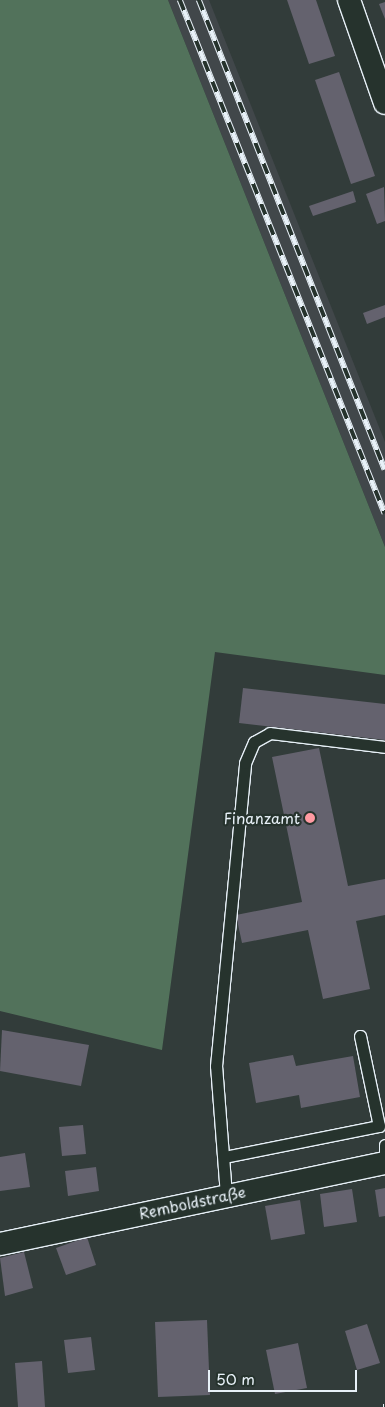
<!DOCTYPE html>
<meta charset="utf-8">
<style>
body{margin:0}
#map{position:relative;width:385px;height:1407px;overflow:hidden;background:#323c3a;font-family:"Playpen Sans",sans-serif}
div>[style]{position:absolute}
.built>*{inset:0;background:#41474a}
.green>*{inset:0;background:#52725b}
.building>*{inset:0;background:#64626e}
.path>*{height:3px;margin-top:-1.5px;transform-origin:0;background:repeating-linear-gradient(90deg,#e8f1f8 0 1px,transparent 0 5px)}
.roads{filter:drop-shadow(1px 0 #e8f1f8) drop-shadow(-1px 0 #e8f1f8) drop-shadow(0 1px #e8f1f8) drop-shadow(0 -1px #e8f1f8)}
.lane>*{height:11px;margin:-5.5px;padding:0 5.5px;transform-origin:5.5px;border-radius:5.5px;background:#26332d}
.street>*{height:22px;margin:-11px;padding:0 11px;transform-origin:11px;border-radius:11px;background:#26332d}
.rail>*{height:5.5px;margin-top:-2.75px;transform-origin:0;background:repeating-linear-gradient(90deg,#26332d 0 11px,#e8f1f8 0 22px);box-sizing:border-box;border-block:1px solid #e8f1f8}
.dots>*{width:14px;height:14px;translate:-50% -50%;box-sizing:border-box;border:2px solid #26332d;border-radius:50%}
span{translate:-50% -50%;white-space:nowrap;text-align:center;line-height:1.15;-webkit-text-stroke:4.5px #26332d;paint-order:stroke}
.poi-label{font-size:15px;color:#e8f1f8}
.right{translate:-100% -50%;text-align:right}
.street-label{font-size:15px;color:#e8f1f8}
.scale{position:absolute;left:208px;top:1370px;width:149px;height:22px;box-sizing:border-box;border:2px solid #e8f1f8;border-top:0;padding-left:6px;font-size:15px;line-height:18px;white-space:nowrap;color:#e8f1f8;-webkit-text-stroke:4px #26332d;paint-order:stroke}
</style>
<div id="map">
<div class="built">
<div style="clip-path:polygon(168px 0,209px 0,385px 442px,385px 547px)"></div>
</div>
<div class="green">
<div style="clip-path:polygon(0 0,168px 0,385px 547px,385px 675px,215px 652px,162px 1050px,0 1011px)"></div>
</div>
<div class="building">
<div style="clip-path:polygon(287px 0,316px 0,335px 56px,309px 64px)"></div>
<div style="clip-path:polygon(385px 2px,385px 19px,379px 4px)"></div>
<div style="clip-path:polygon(339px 72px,375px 176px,351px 184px,315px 80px)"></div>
<div style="clip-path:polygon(384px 187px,385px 221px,377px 224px,366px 194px)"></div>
<div style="clip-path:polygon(353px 191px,356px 202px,313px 216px,309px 206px)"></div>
<div style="clip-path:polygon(385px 305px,385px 317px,367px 324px,363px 313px)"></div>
<div style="clip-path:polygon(243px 688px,385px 704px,385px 740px,239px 723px)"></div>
<div style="clip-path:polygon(319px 748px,348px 886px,385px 879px,385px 915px,356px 921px,370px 989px,323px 999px,308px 930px,242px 943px,236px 915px,302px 902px,272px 757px)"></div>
<div style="clip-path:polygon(2px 1030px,89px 1045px,81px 1086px,0 1071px)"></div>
<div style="clip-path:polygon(293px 1055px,296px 1066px,353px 1056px,360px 1097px,301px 1108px,299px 1095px,256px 1103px,249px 1063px)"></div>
<div style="clip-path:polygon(83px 1125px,86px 1154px,62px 1156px,59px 1127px)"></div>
<div style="clip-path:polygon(25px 1153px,30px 1187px,0 1191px,0 1157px)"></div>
<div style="clip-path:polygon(96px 1167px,99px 1191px,68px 1196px,65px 1171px)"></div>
<div style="clip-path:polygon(385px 1188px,385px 1216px,379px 1217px,375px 1190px)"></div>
<div style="clip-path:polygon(352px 1189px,357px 1222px,324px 1227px,320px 1194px)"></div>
<div style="clip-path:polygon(300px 1200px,305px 1234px,271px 1240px,265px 1206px)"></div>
<div style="clip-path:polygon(87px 1237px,96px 1265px,66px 1275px,56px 1248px)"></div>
<div style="clip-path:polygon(24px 1252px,33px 1288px,5px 1296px,0 1258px)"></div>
<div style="clip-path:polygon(207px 1320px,210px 1395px,158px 1397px,155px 1322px)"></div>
<div style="clip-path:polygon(367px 1324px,380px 1363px,357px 1370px,345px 1331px)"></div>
<div style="clip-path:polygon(91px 1337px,95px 1370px,68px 1373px,64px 1340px)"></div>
<div style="clip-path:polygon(298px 1343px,307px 1388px,275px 1394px,266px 1350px)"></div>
<div style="clip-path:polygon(42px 1361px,45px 1407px,18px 1407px,15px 1363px)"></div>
</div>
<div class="path">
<div style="left:383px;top:1405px;width:2px"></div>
</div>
<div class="roads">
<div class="lane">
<div style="left:224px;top:1157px;width:158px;rotate:-11.3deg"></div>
<div style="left:379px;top:1126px;width:92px;rotate:-101.9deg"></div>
<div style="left:385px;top:1163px;width:18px;rotate:-90deg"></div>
<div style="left:226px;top:1195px;width:129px;rotate:-94.4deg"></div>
<div style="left:216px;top:1066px;width:304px;rotate:-84.5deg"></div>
<div style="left:245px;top:763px;width:23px;rotate:-67deg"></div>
<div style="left:254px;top:742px;width:18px;rotate:-29deg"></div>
<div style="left:270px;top:733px;width:116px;rotate:6.9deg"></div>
</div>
<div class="street">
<div style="left:349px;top:0;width:109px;rotate:70.7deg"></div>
<div style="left:0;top:1244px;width:393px;rotate:-11.9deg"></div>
</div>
</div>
<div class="rail">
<div style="left:180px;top:0;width:553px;rotate:68.26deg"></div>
<div style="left:199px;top:0;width:505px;rotate:68.41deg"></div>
</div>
<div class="dots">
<div style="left:310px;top:818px;background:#ff9aa2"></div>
</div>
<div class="poi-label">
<span class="right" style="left:300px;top:818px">Finanzamt</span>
</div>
<div class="street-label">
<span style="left:192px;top:1202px;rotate:-12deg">Remboldstraße</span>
</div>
<div class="scale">50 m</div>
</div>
